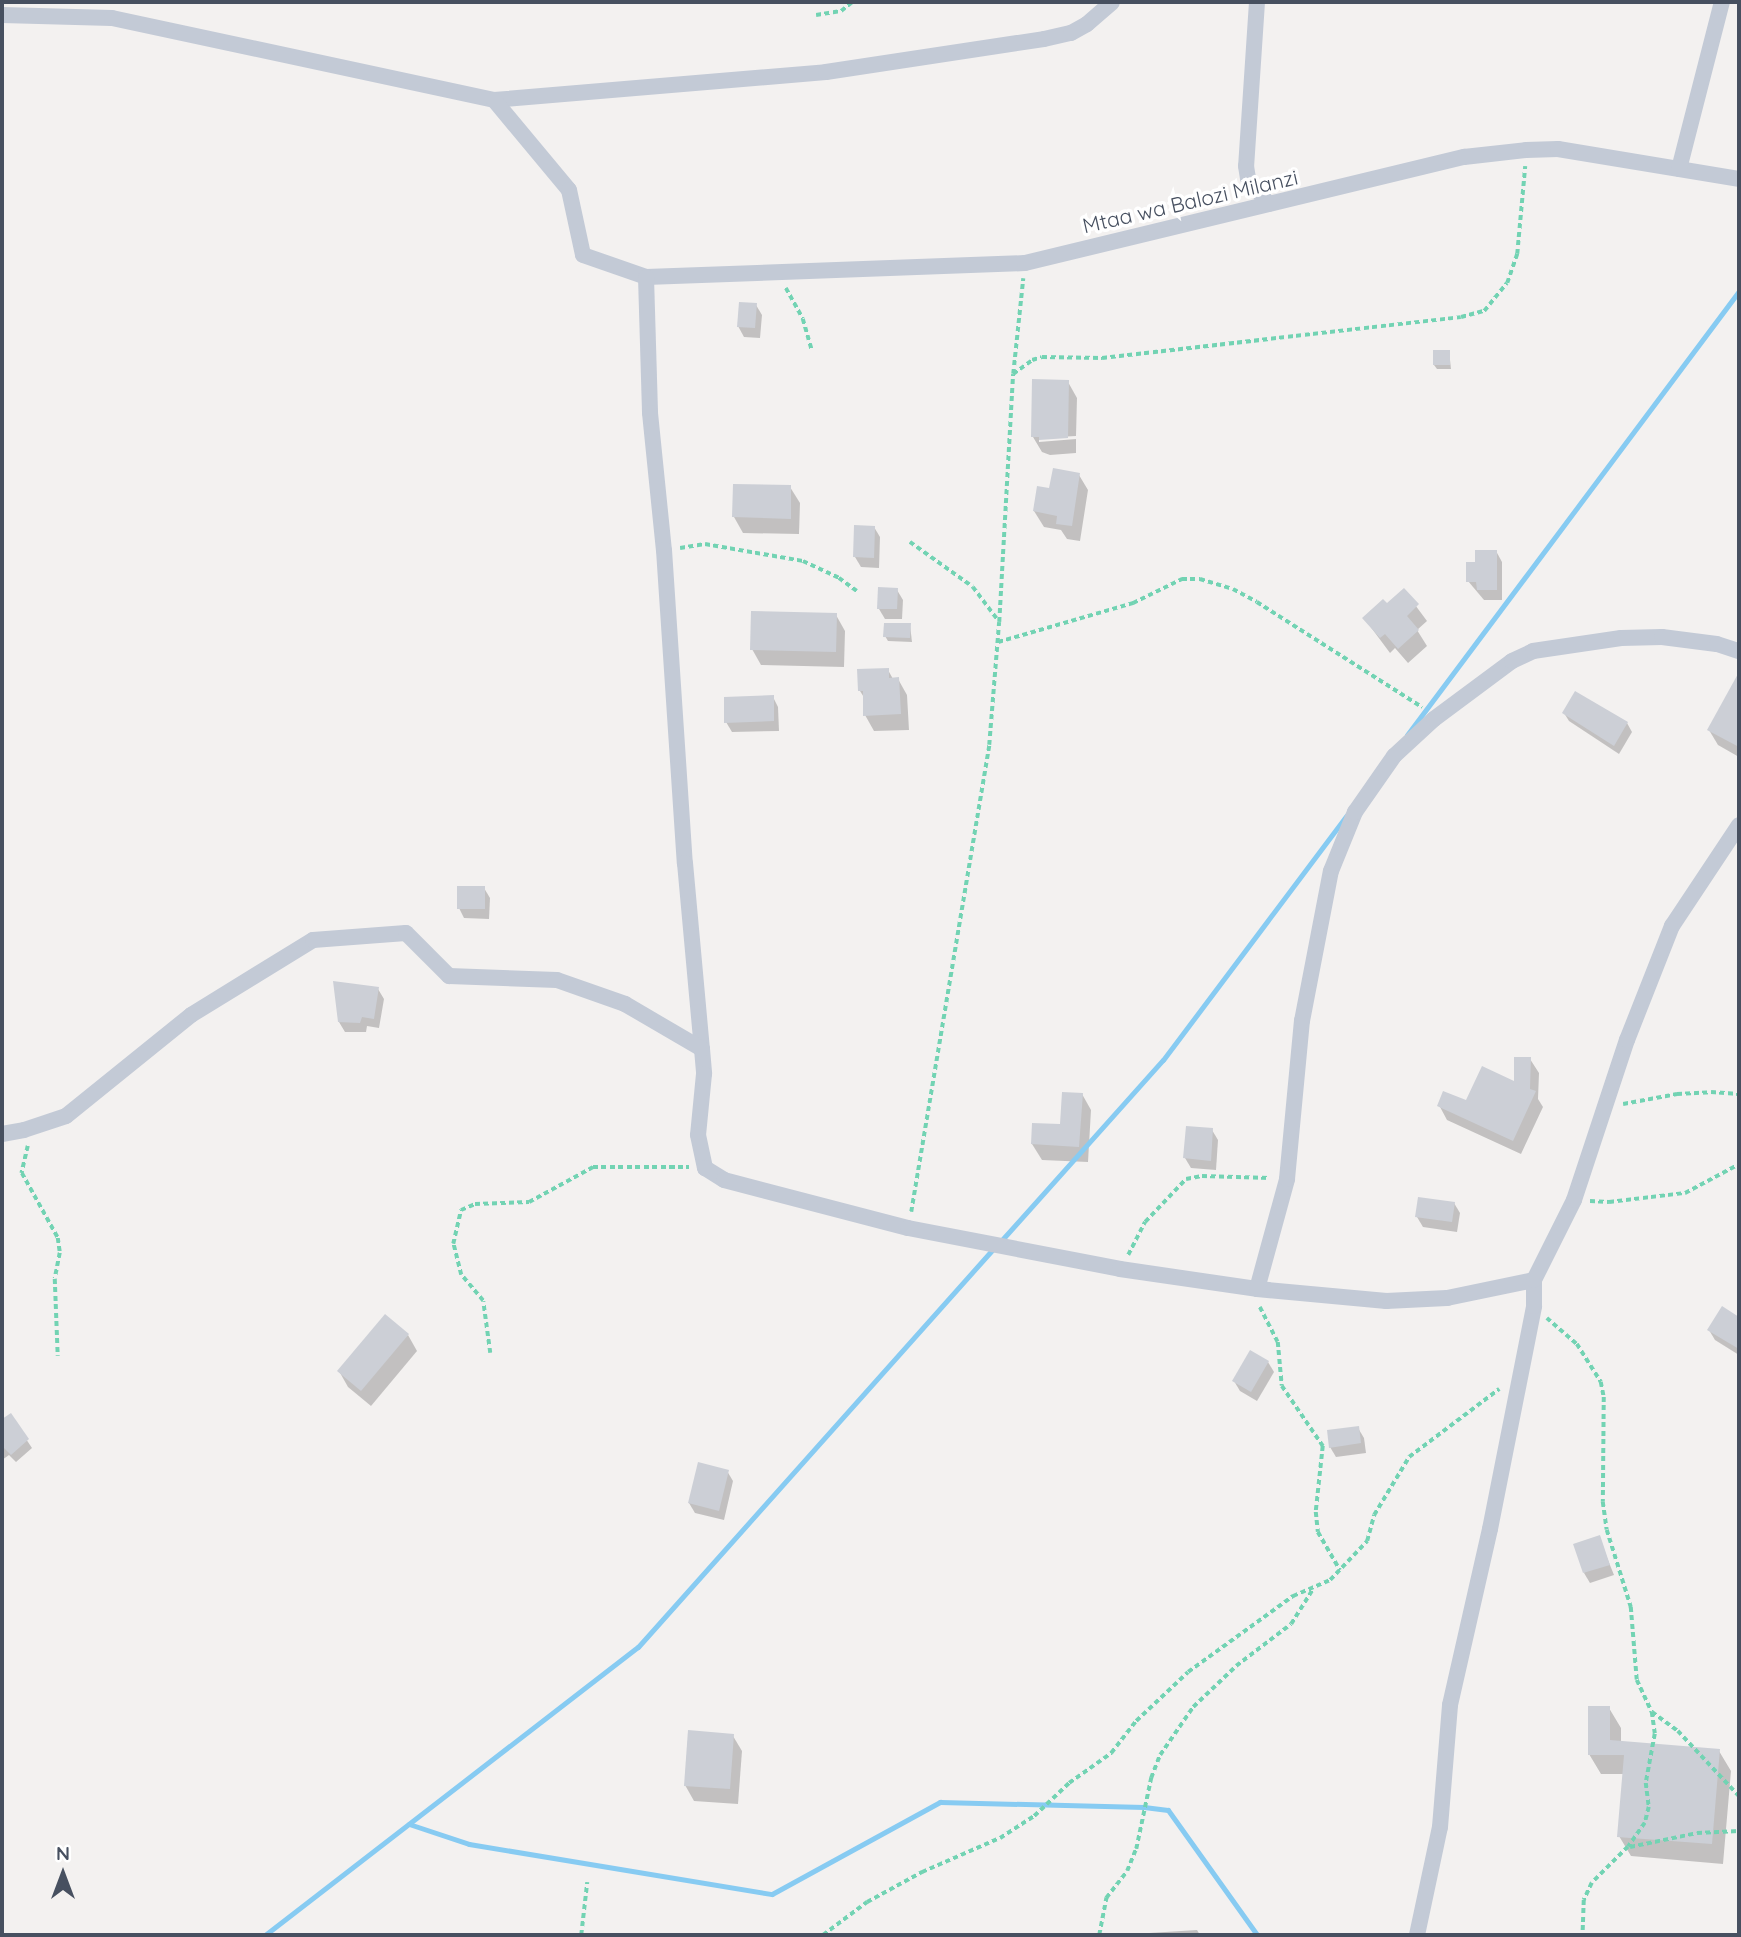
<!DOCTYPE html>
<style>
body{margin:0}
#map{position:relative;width:1741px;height:1937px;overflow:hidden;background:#f3f1f0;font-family:Quicksand,sans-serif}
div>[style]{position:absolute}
.shadow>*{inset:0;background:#0003}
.stream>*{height:5px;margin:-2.5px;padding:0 2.5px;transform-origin:2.5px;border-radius:2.5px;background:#87cbf2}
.building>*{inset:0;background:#cccfd6}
.path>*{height:3.5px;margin-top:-1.75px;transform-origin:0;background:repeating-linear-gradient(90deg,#72d3b3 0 5px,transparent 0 8.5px)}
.minor>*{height:16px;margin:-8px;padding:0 8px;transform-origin:8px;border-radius:8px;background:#c3cad6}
span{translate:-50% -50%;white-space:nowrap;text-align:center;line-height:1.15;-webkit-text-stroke:7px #fff;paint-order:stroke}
.street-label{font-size:21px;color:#475060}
.frame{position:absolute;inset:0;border:4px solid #475060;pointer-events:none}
.north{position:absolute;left:28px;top:1839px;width:70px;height:70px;-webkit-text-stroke:5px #fff;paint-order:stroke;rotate:0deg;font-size:19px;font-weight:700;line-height:28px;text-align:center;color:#475060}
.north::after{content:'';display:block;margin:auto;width:24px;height:32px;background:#475060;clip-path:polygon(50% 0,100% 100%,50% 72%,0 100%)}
</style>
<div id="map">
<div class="shadow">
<div style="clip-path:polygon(756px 305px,762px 315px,760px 338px,744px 337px,738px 326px)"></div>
<div style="clip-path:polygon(1449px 351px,1451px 369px,1437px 369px,1434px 365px)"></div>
<div style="clip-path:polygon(1068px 382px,1077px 398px,1076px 436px,1039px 438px,1039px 442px,1076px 439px,1076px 453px,1050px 455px,1042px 452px,1033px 437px)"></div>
<div style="clip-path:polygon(1079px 475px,1088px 490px,1080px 541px,1067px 539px,1061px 530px,1044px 527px,1034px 511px,1051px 490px)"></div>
<div style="clip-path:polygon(790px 487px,800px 503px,799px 534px,743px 533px,734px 517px)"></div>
<div style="clip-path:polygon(874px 527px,880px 537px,879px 568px,861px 567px,855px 557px)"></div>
<div style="clip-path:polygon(1496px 551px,1502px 562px,1502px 600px,1484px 600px,1468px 581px,1477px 564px)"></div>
<div style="clip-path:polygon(897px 590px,903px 600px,902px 619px,885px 619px,879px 609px)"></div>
<div style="clip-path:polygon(1404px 590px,1427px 621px,1417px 630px,1427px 646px,1408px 663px,1395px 648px,1390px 653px,1364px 618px,1387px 606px)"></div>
<div style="clip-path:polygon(836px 615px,845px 631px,844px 667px,761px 665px,752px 649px)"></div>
<div style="clip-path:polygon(910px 625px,912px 642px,888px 641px,885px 636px)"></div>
<div style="clip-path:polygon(888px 670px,893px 679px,898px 679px,907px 695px,909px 730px,874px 731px,865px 715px,865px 699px,860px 691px)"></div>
<div style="clip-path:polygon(1737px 679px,1739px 681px,1739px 757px,1718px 745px,1709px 730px)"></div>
<div style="clip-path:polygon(773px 697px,778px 707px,779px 731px,732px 732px,726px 722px)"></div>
<div style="clip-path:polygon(1564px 713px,1627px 723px,1632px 732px,1619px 754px,1569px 721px)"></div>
<div style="clip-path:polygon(484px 888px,490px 898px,489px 919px,464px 918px,459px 908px)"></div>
<div style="clip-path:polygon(378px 989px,384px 999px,379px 1028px,367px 1026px,366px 1032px,345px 1032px,339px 1022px)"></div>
<div style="clip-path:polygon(1530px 1059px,1539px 1073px,1538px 1099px,1543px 1107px,1521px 1154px,1447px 1120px,1439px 1105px,1467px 1102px,1516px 1084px)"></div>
<div style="clip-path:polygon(1082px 1094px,1091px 1110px,1088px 1162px,1042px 1160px,1032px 1144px,1062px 1126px)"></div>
<div style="clip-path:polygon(1212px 1130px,1218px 1140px,1216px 1170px,1191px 1168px,1185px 1158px)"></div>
<div style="clip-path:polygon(1454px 1203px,1460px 1213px,1457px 1232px,1423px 1227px,1417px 1217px)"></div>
<div style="clip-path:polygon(1722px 1308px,1739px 1319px,1739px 1355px,1715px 1340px,1709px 1330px)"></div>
<div style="clip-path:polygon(408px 1335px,417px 1351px,371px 1406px,348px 1387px,339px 1371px)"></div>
<div style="clip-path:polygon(1268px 1362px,1274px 1372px,1257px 1401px,1240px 1391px,1234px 1381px)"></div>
<div style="clip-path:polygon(10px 1415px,32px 1448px,16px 1462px,9px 1455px,2px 1460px,2px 1421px)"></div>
<div style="clip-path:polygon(1358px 1428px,1364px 1438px,1366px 1453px,1336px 1457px,1330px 1447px)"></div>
<div style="clip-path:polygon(727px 1471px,733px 1481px,724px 1520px,695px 1513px,689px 1503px)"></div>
<div style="clip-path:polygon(1599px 1538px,1614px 1575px,1590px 1583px,1584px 1573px)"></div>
<div style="clip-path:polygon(1609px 1708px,1621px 1728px,1621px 1743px,1719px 1751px,1731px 1771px,1723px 1864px,1631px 1856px,1619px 1836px,1624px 1774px,1601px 1774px,1589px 1754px)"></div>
<div style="clip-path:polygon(733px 1736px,742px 1751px,738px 1804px,694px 1801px,685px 1785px)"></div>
<div style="clip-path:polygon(1197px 1930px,1200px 1935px,1133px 1935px,1133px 1934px)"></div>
</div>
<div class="stream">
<div style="left:1407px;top:735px;width:554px;rotate:-53.21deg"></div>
<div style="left:1000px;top:1242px;width:244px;rotate:-48.2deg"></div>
<div style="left:1163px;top:1060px;width:306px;rotate:-53.1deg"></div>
<div style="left:409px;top:1824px;width:63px;rotate:18.4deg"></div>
<div style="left:469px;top:1844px;width:307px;rotate:9.4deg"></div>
<div style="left:772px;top:1894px;width:192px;rotate:-28.7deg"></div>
<div style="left:940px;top:1802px;width:204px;rotate:1.4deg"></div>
<div style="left:1144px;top:1807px;width:24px;rotate:7deg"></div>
<div style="left:1168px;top:1810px;width:153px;rotate:54.5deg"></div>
<div style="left:265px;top:1935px;width:471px;rotate:-37.7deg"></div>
<div style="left:638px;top:1647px;width:533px;rotate:-48.27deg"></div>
</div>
<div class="building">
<div style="clip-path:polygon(739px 302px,757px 303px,755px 328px,737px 327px)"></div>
<div style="clip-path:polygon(1433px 350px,1450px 350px,1450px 365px,1433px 365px)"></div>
<div style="clip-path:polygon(1032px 379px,1069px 380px,1068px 438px,1039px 440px,1039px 437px,1031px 437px)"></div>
<div style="clip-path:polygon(1053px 468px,1080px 473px,1072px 526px,1056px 524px,1057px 516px,1033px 511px,1037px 486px,1049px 488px)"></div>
<div style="clip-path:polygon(733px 484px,791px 485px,791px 519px,732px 517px)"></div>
<div style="clip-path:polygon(854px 525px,875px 526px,874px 558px,853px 557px)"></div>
<div style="clip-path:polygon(1475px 550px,1497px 550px,1497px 590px,1477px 590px,1476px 582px,1466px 582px,1466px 562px,1475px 562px)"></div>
<div style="clip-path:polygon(878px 587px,898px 588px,897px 609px,877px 609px)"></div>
<div style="clip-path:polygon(1404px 588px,1419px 604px,1407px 616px,1419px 630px,1398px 649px,1385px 634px,1380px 638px,1362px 618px,1383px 599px,1387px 603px)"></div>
<div style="clip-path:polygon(751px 611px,837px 613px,836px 652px,750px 650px)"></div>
<div style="clip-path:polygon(884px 623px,911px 623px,910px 638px,883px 637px)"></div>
<div style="clip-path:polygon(889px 668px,889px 678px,899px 677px,901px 714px,863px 716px,863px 691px,858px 691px,857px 669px)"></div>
<div style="clip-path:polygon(1739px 672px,1739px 747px,1707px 730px)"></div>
<div style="clip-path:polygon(1575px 691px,1628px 722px,1614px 746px,1562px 713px)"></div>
<div style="clip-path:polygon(774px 695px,774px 721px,724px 723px,724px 697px)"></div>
<div style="clip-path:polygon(457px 886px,485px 886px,485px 909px,457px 909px)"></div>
<div style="clip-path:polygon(333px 981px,379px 987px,374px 1019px,362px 1017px,360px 1023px,338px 1022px)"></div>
<div style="clip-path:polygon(1514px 1057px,1531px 1057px,1530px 1089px,1536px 1091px,1513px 1141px,1437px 1106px,1443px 1091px,1466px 1100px,1482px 1066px,1514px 1081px)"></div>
<div style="clip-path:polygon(1062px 1092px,1083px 1093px,1079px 1147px,1031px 1144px,1032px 1123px,1060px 1124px)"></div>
<div style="clip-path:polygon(1186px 1126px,1213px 1128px,1211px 1161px,1183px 1158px)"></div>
<div style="clip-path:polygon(1418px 1197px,1455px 1202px,1452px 1222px,1415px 1217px)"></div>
<div style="clip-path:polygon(1722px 1306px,1739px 1317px,1739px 1349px,1707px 1330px)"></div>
<div style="clip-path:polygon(385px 1314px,409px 1334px,361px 1391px,337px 1371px)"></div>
<div style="clip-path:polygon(1250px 1350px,1269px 1361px,1251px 1392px,1232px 1381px)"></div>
<div style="clip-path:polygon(11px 1413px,29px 1439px,11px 1455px,2px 1446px,2px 1419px)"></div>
<div style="clip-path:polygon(1359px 1426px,1361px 1443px,1329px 1448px,1327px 1430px)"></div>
<div style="clip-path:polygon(698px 1462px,729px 1470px,719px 1511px,688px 1503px)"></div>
<div style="clip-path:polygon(1600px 1535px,1610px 1565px,1583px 1573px,1573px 1544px)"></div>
<div style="clip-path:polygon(1588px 1706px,1610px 1706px,1610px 1740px,1720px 1749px,1712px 1844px,1617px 1837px,1624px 1755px,1588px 1755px)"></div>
<div style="clip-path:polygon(688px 1730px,734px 1734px,730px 1789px,684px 1786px)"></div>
</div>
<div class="path">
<div style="left:816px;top:15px;width:25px;rotate:-9deg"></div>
<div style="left:841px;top:11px;width:14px;rotate:-39deg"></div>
<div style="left:786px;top:288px;width:35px;rotate:61deg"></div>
<div style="left:803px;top:319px;width:32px;rotate:74deg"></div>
<div style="left:1013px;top:374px;width:24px;rotate:-36deg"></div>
<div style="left:1032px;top:360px;width:10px;rotate:-17deg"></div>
<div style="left:1042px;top:357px;width:60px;rotate:1deg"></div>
<div style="left:1102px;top:358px;width:361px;rotate:-6.5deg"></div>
<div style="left:1461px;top:317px;width:24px;rotate:-15deg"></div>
<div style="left:1484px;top:311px;width:36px;rotate:-51deg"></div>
<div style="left:1507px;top:283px;width:31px;rotate:-71deg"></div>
<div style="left:1517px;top:254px;width:88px;rotate:-84.8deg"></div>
<div style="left:910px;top:542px;width:77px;rotate:35.5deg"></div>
<div style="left:973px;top:587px;width:41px;rotate:52.9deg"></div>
<div style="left:680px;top:548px;width:25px;rotate:-9deg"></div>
<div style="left:705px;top:544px;width:99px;rotate:9.8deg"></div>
<div style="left:803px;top:561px;width:40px;rotate:25deg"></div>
<div style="left:839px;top:578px;width:22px;rotate:36deg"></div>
<div style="left:998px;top:642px;width:141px;rotate:-16.1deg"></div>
<div style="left:1133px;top:603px;width:55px;rotate:-26.1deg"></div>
<div style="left:1182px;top:579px;width:18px"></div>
<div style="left:1200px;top:579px;width:34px;rotate:17deg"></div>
<div style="left:1233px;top:589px;width:27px;rotate:28deg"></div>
<div style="left:1257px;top:602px;width:196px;rotate:32.5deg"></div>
<div style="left:1623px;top:1104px;width:55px;rotate:-10.5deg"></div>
<div style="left:1677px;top:1094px;width:34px;rotate:-3deg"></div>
<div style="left:1711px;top:1092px;width:28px;rotate:4deg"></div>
<div style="left:28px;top:1146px;width:28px;rotate:103deg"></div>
<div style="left:22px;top:1173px;width:74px;rotate:61deg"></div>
<div style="left:58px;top:1238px;width:15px;rotate:82deg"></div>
<div style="left:60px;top:1253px;width:26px;rotate:101deg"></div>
<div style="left:55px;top:1279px;width:77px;rotate:87.8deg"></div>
<div style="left:1590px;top:1201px;width:19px;rotate:3deg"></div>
<div style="left:1609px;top:1202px;width:77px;rotate:-6.8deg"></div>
<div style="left:1685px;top:1193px;width:61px;rotate:-28.2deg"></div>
<div style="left:911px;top:1212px;width:473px;rotate:-80.5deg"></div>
<div style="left:989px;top:745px;width:123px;rotate:-85.4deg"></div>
<div style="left:999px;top:622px;width:248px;rotate:-86.8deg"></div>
<div style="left:1013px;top:374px;width:96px;rotate:-84deg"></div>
<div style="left:1128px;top:1255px;width:37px;rotate:-63deg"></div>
<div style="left:1145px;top:1222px;width:59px;rotate:-46.4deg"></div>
<div style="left:1186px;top:1179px;width:16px;rotate:-11deg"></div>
<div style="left:1202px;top:1176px;width:68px;rotate:1.7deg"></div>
<div style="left:1260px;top:1307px;width:39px;rotate:63deg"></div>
<div style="left:1278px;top:1342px;width:44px;rotate:84.8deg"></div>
<div style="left:1282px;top:1386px;width:73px;rotate:55.7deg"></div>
<div style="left:1323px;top:1446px;width:66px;rotate:96.1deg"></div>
<div style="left:1316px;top:1512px;width:20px;rotate:84deg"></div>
<div style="left:1318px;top:1532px;width:44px;rotate:59.9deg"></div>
<div style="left:1547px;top:1318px;width:40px;rotate:41deg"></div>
<div style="left:1577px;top:1344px;width:45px;rotate:57.7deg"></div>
<div style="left:1601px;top:1382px;width:15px;rotate:79deg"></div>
<div style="left:1604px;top:1397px;width:105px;rotate:90.5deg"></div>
<div style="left:1603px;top:1502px;width:28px;rotate:82deg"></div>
<div style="left:1607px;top:1530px;width:81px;rotate:72.7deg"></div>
<div style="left:1631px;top:1607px;width:73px;rotate:85.3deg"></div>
<div style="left:1637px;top:1680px;width:35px;rotate:65deg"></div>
<div style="left:1652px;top:1712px;width:22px;rotate:82deg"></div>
<div style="left:1655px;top:1734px;width:50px;rotate:100.4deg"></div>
<div style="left:1646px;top:1783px;width:24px;rotate:83deg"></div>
<div style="left:1649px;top:1807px;width:16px;rotate:104deg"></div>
<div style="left:1645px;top:1823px;width:29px;rotate:125deg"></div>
<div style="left:1628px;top:1847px;width:51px;rotate:135deg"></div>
<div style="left:1592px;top:1883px;width:19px;rotate:115deg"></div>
<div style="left:1584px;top:1900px;width:35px;rotate:92deg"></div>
<div style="left:490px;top:1353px;width:52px;rotate:-97.7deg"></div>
<div style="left:483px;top:1301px;width:34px;rotate:-130deg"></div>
<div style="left:461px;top:1275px;width:32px;rotate:-104deg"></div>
<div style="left:453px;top:1244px;width:35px;rotate:-77deg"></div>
<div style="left:461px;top:1210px;width:15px;rotate:-23deg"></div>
<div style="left:475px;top:1204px;width:54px;rotate:-2.1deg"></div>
<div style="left:529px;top:1202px;width:73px;rotate:-28.7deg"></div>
<div style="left:593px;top:1167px;width:96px"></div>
<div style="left:1652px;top:1712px;width:32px;rotate:36deg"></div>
<div style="left:1678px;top:1731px;width:89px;rotate:46.8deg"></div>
<div style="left:1630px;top:1847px;width:68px;rotate:-11.8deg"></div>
<div style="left:1697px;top:1833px;width:42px;rotate:-2.7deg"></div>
<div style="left:581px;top:1935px;width:53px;rotate:-83.5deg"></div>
<div style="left:823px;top:1935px;width:55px;rotate:-36.9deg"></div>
<div style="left:867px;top:1902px;width:63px;rotate:-28.6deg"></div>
<div style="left:922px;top:1872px;width:85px;rotate:-23.6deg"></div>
<div style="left:1000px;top:1838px;width:40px;rotate:-32.9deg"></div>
<div style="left:1034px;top:1816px;width:48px;rotate:-43.3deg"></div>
<div style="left:1069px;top:1783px;width:52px;rotate:-35.5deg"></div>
<div style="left:1111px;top:1753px;width:41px;rotate:-52deg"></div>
<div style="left:1136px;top:1721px;width:71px;rotate:-43.3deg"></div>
<div style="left:1188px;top:1672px;width:130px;rotate:-35.9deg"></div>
<div style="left:1293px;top:1596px;width:40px;rotate:-23.4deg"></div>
<div style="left:1330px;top:1580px;width:54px;rotate:-46.5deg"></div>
<div style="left:1367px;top:1541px;width:27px;rotate:-75deg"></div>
<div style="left:1374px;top:1515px;width:68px;rotate:-58.9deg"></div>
<div style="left:1409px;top:1457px;width:113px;rotate:-37.1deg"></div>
<div style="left:1099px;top:1935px;width:38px;rotate:-79deg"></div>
<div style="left:1106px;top:1898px;width:34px;rotate:-52deg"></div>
<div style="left:1127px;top:1871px;width:24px;rotate:-68deg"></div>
<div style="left:1136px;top:1849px;width:73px;rotate:-78.1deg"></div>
<div style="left:1151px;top:1778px;width:25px;rotate:-69deg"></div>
<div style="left:1160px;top:1755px;width:58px;rotate:-55.5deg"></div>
<div style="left:1193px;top:1707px;width:59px;rotate:-43.6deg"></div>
<div style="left:1236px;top:1666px;width:69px;rotate:-37.4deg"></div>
<div style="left:1291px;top:1624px;width:40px;rotate:-58deg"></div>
</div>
<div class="minor">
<div style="left:1257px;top:2px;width:164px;rotate:93.8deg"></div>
<div style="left:1246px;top:166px;width:12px;rotate:81deg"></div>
<div style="left:1248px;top:178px;width:33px;rotate:52deg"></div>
<div style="left:2px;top:15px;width:110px;rotate:1.6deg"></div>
<div style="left:112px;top:18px;width:391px;rotate:12.1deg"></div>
<div style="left:494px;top:100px;width:333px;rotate:-4.8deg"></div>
<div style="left:826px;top:72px;width:220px;rotate:-8.6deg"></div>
<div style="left:1044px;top:39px;width:28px;rotate:-13deg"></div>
<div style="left:1071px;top:33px;width:18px;rotate:-29deg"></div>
<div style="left:1087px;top:24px;width:33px;rotate:-41deg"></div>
<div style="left:494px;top:100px;width:117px;rotate:50.2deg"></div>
<div style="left:569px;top:190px;width:66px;rotate:77.8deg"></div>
<div style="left:583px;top:255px;width:67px;rotate:19.2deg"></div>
<div style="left:646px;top:277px;width:379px;rotate:-2.1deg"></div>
<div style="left:1025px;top:263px;width:452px;rotate:-13.6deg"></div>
<div style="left:1464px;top:157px;width:62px;rotate:-6.4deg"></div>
<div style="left:1526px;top:150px;width:32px;rotate:-2deg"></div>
<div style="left:1558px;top:149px;width:183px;rotate:9.4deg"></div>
<div style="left:1679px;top:169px;width:172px;rotate:-75.6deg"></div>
<div style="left:646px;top:277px;width:136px;rotate:88.3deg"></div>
<div style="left:650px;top:413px;width:138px;rotate:84.2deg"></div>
<div style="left:664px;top:550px;width:314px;rotate:86.2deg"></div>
<div style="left:685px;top:863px;width:187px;rotate:84.8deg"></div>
<div style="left:702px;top:1049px;width:25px;rotate:85deg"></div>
<div style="left:704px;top:1074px;width:61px;rotate:95.6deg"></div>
<div style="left:698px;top:1135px;width:34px;rotate:78deg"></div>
<div style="left:705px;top:1168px;width:22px;rotate:32deg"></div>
<div style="left:724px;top:1180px;width:190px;rotate:14.6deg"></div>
<div style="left:908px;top:1228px;width:216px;rotate:10.9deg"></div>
<div style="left:1120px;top:1269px;width:138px;rotate:8.3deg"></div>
<div style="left:1257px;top:1289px;width:130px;rotate:5.3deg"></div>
<div style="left:1386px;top:1301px;width:61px;rotate:-2.8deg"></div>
<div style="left:1447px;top:1298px;width:89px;rotate:-11.7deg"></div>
<div style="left:2px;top:1134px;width:22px;rotate:-10deg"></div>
<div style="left:24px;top:1130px;width:44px;rotate:-18.4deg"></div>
<div style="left:66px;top:1116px;width:161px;rotate:-38.9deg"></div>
<div style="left:191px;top:1015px;width:143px;rotate:-31.6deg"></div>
<div style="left:313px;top:940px;width:93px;rotate:-4.3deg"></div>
<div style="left:406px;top:933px;width:61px;rotate:45deg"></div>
<div style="left:449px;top:976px;width:108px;rotate:2.1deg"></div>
<div style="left:557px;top:980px;width:72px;rotate:19.4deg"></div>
<div style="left:625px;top:1004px;width:89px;rotate:30.3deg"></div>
<div style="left:1257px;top:1289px;width:114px;rotate:-74.7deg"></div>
<div style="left:1287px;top:1179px;width:159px;rotate:-84.6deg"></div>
<div style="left:1302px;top:1021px;width:153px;rotate:-79.1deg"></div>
<div style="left:1331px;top:871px;width:64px;rotate:-67.9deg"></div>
<div style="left:1355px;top:812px;width:68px;rotate:-55.1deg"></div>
<div style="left:1394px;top:756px;width:54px;rotate:-42.8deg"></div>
<div style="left:1434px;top:719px;width:97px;rotate:-36.6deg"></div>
<div style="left:1512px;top:661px;width:23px;rotate:-25deg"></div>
<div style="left:1533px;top:651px;width:89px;rotate:-8.4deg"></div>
<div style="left:1621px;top:638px;width:41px;rotate:-1.4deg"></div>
<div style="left:1662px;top:637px;width:55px;rotate:7.3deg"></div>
<div style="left:1717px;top:644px;width:23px;rotate:18deg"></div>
<div style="left:1417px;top:1935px;width:110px;rotate:-78deg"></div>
<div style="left:1440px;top:1827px;width:122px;rotate:-85.3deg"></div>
<div style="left:1450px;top:1705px;width:180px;rotate:-77.2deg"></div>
<div style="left:1490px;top:1529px;width:227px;rotate:-78.8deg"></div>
<div style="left:1534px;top:1306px;width:26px;rotate:-90deg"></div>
<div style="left:1534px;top:1280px;width:89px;rotate:-63.4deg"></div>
<div style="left:1574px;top:1200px;width:169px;rotate:-71.7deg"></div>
<div style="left:1627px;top:1040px;width:123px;rotate:-68.5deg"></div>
<div style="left:1672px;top:926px;width:121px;rotate:-56.4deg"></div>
</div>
<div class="street-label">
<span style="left:1190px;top:201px;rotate:-13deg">Mtaa wa Balozi Milanzi</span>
</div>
<div class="frame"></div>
<div class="north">N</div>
</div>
